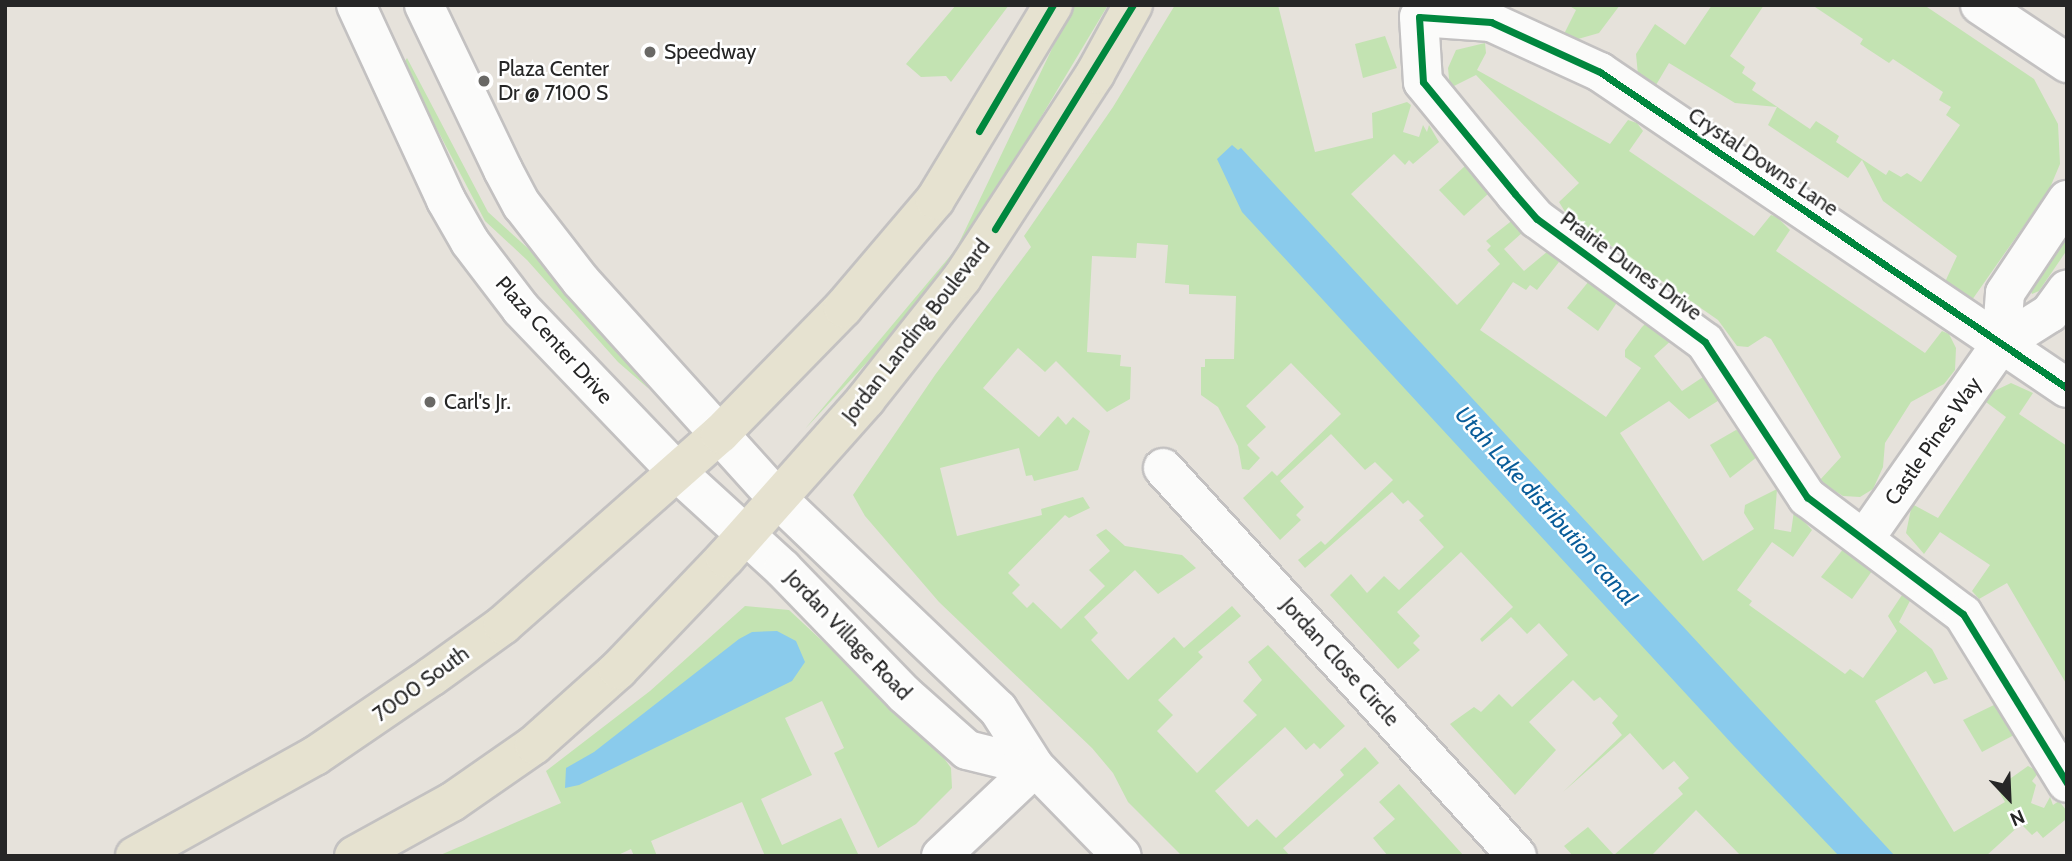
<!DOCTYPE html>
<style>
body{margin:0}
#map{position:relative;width:2072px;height:861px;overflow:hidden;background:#e6e2db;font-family:Cabin,sans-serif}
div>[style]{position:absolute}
.green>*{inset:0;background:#c3e3b2}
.water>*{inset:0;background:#8acbec}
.roads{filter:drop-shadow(2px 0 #c3c1c1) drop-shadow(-2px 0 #c3c1c1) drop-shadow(0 2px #c3c1c1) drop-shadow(0 -2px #c3c1c1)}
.minor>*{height:38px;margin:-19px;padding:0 19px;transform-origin:19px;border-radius:19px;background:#fbfbfa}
.major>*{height:38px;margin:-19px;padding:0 19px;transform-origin:19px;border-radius:19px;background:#e6e2d0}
.cycleway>*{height:7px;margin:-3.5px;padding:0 3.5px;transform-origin:3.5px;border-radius:3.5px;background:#00873e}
.dots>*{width:19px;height:19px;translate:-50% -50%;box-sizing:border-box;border:4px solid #fff;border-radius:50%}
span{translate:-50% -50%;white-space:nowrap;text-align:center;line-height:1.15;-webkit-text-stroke:5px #fff;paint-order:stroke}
.poi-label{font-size:21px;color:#262626}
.left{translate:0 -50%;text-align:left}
.street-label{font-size:21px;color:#262626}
.water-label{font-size:23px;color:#085c99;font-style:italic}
.frame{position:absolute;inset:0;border:7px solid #262626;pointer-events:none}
.north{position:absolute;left:1974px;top:763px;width:70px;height:70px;-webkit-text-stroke:5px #fff;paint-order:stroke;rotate:157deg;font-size:19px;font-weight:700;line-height:28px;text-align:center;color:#262626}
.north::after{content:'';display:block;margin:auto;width:24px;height:32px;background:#262626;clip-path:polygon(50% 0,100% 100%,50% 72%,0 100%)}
</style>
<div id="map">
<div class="green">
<div style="clip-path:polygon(956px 5px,1009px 5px,951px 82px,946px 76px,921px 77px,906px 64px)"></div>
<div style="clip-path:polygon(1073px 5px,1108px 5px,967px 241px,900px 327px,805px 429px,956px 249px)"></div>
<div style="clip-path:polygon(1175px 5px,1278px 5px,1315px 152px,1373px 138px,1372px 113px,1407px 102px,1411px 105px,1403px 132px,1419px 137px,1423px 125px,1427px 132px,1429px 125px,1439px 142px,1413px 164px,1409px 160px,1405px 165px,1394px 154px,1351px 194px,1457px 305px,1500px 264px,1487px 250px,1491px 246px,1486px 241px,1514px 219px,1523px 232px,1504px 249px,1524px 271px,1548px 251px,1559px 262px,1537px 290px,1530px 285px,1526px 290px,1513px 282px,1480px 330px,1606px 417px,1641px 368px,1625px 357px,1625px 350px,1642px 327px,1648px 321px,1674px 338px,1654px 356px,1682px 391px,1706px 375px,1721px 399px,1689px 419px,1669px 401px,1620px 433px,1703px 561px,1754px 529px,1744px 513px,1745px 505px,1777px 489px,1774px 529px,1791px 532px,1794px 511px,1812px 530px,1793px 557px,1772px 542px,1737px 590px,1752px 601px,1749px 605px,1845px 674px,1850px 669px,1863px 678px,1897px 631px,1888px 616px,1904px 592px,1912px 597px,1899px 622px,1932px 649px,1948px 679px,1934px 684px,1926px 671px,1875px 701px,1954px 832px,2005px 802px,1997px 788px,2028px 766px,2039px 772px,2032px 781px,2036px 785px,2031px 803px,2044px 808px,2050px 797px,2053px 805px,2059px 801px,2066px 810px,2065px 820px,2043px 838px,2037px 831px,2032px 835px,2021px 824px,1986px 856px,1741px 856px,1696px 810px,1651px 856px,1573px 856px,1564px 846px,1588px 827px,1614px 855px,1683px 794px,1678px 788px,1689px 778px,1674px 761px,1663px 770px,1630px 733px,1563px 792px,1622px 735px,1612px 723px,1618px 716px,1600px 697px,1594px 701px,1573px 680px,1529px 722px,1556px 750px,1515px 795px,1450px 724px,1474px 707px,1481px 712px,1499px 694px,1512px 707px,1568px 655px,1539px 623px,1527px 634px,1511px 617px,1482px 642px,1480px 639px,1513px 607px,1461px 552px,1397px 612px,1420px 636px,1413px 643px,1420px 650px,1398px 669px,1330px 595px,1351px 574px,1367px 593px,1384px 576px,1399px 590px,1444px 547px,1419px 520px,1424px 516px,1408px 500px,1403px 504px,1392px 492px,1305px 568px,1298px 560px,1321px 541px,1325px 545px,1393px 480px,1375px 462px,1365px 470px,1331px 434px,1280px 481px,1304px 507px,1296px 515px,1301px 520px,1280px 540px,1243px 498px,1272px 471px,1277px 476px,1341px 414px,1291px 363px,1246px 406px,1266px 427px,1247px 445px,1260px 458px,1249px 470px,1242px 469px,1238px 446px,1218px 407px,1201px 395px,1201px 367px,1205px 367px,1205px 359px,1234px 359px,1236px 296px,1189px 294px,1189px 285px,1165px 283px,1168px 245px,1137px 243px,1136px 258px,1092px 256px,1087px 352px,1121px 355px,1120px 366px,1131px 367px,1130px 399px,1107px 412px,1056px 361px,1045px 372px,1018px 348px,983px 388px,1039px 437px,1058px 416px,1066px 425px,1073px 417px,1090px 431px,1078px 470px,1034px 481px,1032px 475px,1026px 476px,1019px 448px,940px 468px,957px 536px,1042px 515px,1041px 509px,1083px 497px,1090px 508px,1069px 518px,1065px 515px,1008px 573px,1020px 585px,1012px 593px,1027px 608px,1033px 602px,1061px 629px,1105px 586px,1089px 570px,1110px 551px,1096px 535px,1106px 529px,1125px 546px,1182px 555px,1196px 568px,1158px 594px,1135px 570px,1084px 617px,1098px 633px,1091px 640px,1128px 680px,1174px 637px,1184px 648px,1232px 606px,1241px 616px,1198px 652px,1203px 657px,1158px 700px,1173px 715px,1157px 731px,1197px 773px,1257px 715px,1243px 701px,1262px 680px,1248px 662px,1268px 645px,1345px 726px,1320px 749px,1314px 743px,1306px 750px,1285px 727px,1215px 791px,1248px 827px,1257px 819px,1276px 838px,1344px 775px,1340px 770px,1365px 747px,1379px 763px,1283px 848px,1290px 856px,1182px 856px,1128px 802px,1113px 773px,1092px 748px,939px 602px,865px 516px,853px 495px,935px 375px,1031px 247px,1024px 236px,1113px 107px)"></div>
<div style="clip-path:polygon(1568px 5px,1620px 5px,1599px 33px,1578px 39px,1563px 36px,1576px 10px)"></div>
<div style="clip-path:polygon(1712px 5px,1764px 5px,1730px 56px,1745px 67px,1742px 73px,1756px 83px,1752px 90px,1810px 129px,1816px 121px,1839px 136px,1836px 142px,1886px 175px,1889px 170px,1901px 177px,1907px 173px,1921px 182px,1960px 125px,1946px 115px,1951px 107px,1939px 100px,1943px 92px,1893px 59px,1889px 63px,1860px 44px,1863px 39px,1812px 5px,1924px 5px,2034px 79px,2058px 124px,2060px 164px,2049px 190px,1972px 300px,1945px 282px,1957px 256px,1883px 201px,1862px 160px,1848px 178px,1768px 125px,1777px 107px,1735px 103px,1669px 63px,1656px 85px,1638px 75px,1636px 54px,1655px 24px,1685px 45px)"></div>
<div style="clip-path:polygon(1385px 36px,1397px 68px,1363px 78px,1355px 44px)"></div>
<div style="clip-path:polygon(1485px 43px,1486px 53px,1477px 70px,1610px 144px,1628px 120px,1637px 123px,1643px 131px,1629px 151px,1754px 236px,1771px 215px,1777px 217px,1790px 230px,1776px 251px,1925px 353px,1942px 331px,1949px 334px,1956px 348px,1955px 370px,1944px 384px,1911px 402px,1885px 443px,1883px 467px,1873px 489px,1860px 497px,1843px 496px,1819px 481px,1841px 457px,1771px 339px,1765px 336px,1748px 347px,1737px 346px,1718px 320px,1567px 215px,1559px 202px,1579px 183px,1476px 75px,1450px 88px,1448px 68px,1456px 50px)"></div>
<div style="clip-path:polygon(407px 58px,488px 212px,532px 252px,649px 389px,618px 362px,527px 260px,485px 221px,403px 64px)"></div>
<div style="clip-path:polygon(1465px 166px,1489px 193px,1464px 216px,1439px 190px)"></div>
<div style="clip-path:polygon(2067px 230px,2067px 250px,2039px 291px,2032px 294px,2029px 288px)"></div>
<div style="clip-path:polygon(1589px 281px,1618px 301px,1598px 331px,1567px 308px)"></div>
<div style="clip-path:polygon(2011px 383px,2033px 393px,2019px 414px,2067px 446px,2067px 685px,2007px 583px,1979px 599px,1972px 591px,1990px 565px,1940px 532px,1924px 554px,1906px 533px,1912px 504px,1938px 518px,2006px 417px,1986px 402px,1992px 392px)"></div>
<div style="clip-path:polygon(1736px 430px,1743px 432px,1757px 457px,1730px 478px,1710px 445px)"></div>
<div style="clip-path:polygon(1844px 548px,1872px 571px,1852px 599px,1821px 577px)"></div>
<div style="clip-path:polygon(745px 606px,789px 610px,936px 747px,951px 768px,952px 788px,916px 824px,878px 848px,834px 753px,844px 748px,822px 701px,785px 718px,812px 775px,761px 799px,782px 845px,841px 818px,859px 856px,765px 856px,742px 802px,651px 841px,657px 856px,634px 856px,631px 849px,616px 856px,438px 856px,561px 803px,546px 771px,650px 691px)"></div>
<div style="clip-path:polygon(1996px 704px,2014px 735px,1982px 752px,1963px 720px)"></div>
<div style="clip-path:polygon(1399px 784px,1464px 856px,1388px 856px,1373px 838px,1395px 819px,1379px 802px)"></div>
</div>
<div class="water">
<div style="clip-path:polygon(1232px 145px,1238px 150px,1241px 148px,1895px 856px,1839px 856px,1734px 746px,1242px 212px,1217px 159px)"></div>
<div style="clip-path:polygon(777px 631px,796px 641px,805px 662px,792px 681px,579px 785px,565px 788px,566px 768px,594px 752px,739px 639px,752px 632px)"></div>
</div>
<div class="roads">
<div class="minor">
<div style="left:356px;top:5px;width:215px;rotate:65.2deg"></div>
<div style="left:446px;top:200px;width:48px;rotate:60.3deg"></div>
<div style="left:470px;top:242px;width:84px;rotate:52.7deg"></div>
<div style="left:521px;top:309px;width:227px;rotate:46.2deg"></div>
<div style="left:678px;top:473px;width:142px;rotate:42.4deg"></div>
<div style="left:783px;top:569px;width:174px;rotate:45.9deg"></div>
<div style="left:904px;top:694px;width:84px;rotate:41.6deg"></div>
<div style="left:967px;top:750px;width:70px;rotate:14deg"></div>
<div style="left:424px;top:5px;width:183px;rotate:64.4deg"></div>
<div style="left:503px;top:170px;width:40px;rotate:62deg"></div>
<div style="left:522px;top:205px;width:96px;rotate:52.2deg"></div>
<div style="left:581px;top:281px;width:294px;rotate:47.9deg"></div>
<div style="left:778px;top:499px;width:304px;rotate:43.7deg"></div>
<div style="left:998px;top:709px;width:69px;rotate:57.5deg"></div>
<div style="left:1035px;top:767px;width:124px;rotate:45.7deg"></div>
<div style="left:1980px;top:5px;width:105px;rotate:33.7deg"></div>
<div style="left:2001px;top:344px;width:51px;rotate:-85.5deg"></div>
<div style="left:2005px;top:293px;width:112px;rotate:-56.3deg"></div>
<div style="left:2067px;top:388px;width:564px;rotate:-145.92deg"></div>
<div style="left:1600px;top:72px;width:120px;rotate:-155.4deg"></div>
<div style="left:1491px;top:22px;width:72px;rotate:-176deg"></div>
<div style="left:1419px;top:17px;width:65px;rotate:86.5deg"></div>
<div style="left:1423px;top:82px;width:145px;rotate:50.6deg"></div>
<div style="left:1515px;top:194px;width:33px;rotate:49deg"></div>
<div style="left:1537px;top:219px;width:208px;rotate:36.2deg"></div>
<div style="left:1705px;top:342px;width:186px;rotate:56.7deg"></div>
<div style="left:1807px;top:497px;width:195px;rotate:36.9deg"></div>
<div style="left:1963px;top:614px;width:198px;rotate:58.4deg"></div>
<div style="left:1163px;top:468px;width:525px;rotate:47.62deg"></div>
<div style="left:1865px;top:538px;width:237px;rotate:-55deg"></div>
<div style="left:2001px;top:344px;width:58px;rotate:-32.3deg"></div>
<div style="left:2050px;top:313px;width:29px;rotate:-54deg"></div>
<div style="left:941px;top:856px;width:129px;rotate:-43.4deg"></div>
</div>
<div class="major">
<div style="left:135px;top:856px;width:206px;rotate:-29.1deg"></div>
<div style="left:315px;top:756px;width:140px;rotate:-34.3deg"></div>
<div style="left:431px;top:677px;width:89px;rotate:-35.8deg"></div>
<div style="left:503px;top:625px;width:289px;rotate:-41.4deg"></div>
<div style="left:720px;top:434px;width:176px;rotate:-45.7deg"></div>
<div style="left:843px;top:308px;width:142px;rotate:-49.6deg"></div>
<div style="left:935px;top:200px;width:228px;rotate:-58.8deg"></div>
<div style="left:354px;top:856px;width:112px;rotate:-28.9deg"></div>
<div style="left:452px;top:802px;width:100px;rotate:-34.8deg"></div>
<div style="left:534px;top:745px;width:113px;rotate:-41.8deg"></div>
<div style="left:618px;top:670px;width:155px;rotate:-46.3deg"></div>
<div style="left:725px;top:558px;width:213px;rotate:-48.4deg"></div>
<div style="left:866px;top:399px;width:154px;rotate:-51.6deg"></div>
<div style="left:962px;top:278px;width:244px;rotate:-56.9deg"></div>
<div style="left:1095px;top:74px;width:79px;rotate:-61.2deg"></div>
</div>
</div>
<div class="cycleway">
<div style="left:979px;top:131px;width:146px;rotate:-59.6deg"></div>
<div style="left:995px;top:229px;width:263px;rotate:-58.4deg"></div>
<div style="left:2067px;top:388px;width:564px;rotate:-145.92deg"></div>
<div style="left:1600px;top:72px;width:120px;rotate:-155.4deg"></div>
<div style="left:1491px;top:22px;width:72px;rotate:-176deg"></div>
<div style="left:1419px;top:17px;width:65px;rotate:86.5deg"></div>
<div style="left:1423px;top:82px;width:145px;rotate:50.6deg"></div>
<div style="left:1515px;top:194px;width:33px;rotate:49deg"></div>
<div style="left:1537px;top:219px;width:208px;rotate:36.2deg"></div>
<div style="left:1705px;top:342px;width:186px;rotate:56.7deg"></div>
<div style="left:1807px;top:497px;width:195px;rotate:36.9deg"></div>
<div style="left:1963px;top:614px;width:198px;rotate:58.4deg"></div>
</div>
<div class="dots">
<div style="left:650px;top:52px;background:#696865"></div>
<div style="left:484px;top:81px;background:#696865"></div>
<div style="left:430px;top:402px;background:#696865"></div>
</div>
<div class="poi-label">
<span class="left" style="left:664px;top:52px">Speedway</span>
<span class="left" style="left:498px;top:81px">Plaza Center<br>Dr @ 7100 S</span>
<span class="left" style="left:444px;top:402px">Carl's Jr.</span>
</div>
<div class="street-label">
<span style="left:1763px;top:162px;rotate:34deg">Crystal Downs Lane</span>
<span style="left:1631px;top:266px;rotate:36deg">Prairie Dunes Drive</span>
<span style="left:916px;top:331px;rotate:-52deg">Jordan Landing Boulevard</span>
<span style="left:554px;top:340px;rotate:48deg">Plaza Center Drive</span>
<span style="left:1933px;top:441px;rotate:-55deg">Castle Pines Way</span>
<span style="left:848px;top:635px;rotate:46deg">Jordan Village Road</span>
<span style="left:1340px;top:662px;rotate:48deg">Jordan Close Circle</span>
<span style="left:421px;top:684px;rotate:-36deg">7000 South</span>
</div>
<div class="water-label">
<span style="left:1546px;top:506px;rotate:48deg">Utah Lake distribution canal</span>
</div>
<div class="frame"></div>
<div class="north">N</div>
</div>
